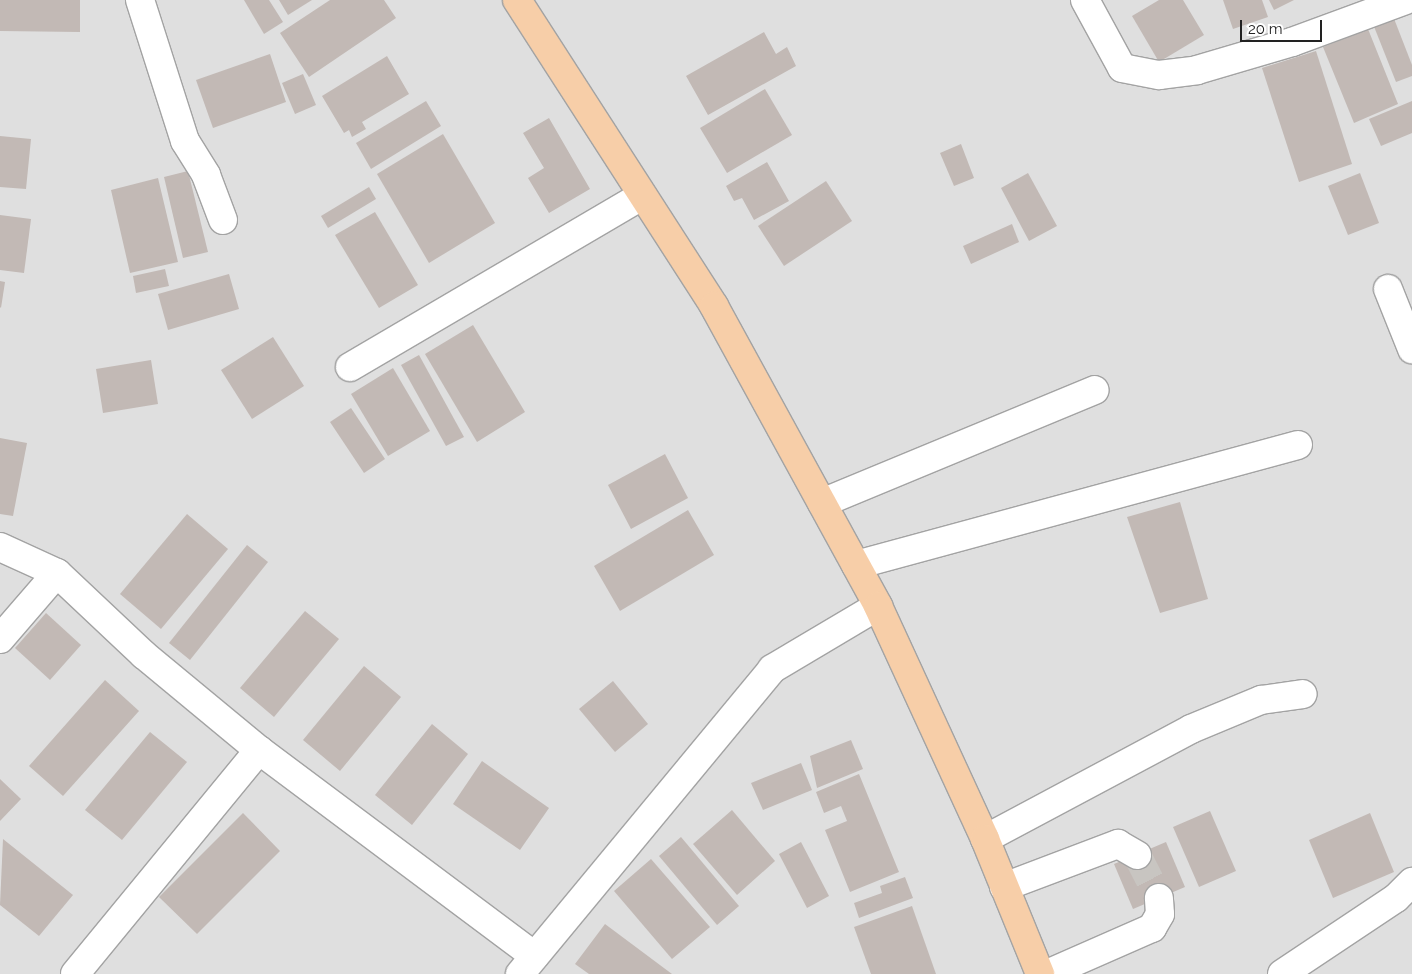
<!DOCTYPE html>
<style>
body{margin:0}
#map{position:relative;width:1412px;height:974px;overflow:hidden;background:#f1eee9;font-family:Raleway,sans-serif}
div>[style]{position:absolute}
.residential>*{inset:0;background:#dfdfdf}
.building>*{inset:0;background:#c2b9b5}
.minor-tunnel>*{height:28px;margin-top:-14px;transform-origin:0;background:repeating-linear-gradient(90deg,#c8c5c1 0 28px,transparent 0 42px)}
.roads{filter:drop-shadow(1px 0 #a3a3a3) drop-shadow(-1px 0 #a3a3a3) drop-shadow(0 1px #a3a3a3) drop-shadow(0 -1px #a3a3a3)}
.minor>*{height:28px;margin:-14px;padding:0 14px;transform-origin:14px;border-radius:14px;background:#fff}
.major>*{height:28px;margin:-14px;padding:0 14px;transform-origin:14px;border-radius:14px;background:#f7cea8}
span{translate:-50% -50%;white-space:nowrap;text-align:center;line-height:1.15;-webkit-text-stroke:4px #fff;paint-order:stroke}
.scale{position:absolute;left:1240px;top:20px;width:82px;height:22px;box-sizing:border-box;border:2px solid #222;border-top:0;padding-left:6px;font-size:15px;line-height:18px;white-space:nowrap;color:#222;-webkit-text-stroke:4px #fff;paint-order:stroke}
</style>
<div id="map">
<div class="residential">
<div style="clip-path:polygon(0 0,1412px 0,1412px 974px,0 974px)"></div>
</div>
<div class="building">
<div style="clip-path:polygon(0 0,80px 0,80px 32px,0 31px)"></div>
<div style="clip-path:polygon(244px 0,269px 0,283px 22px,264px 34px)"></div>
<div style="clip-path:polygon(279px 0,312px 0,288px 15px)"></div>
<div style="clip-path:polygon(330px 0,384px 0,396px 18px,309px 77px,280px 33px)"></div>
<div style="clip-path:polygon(1159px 0,1183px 0,1204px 35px,1159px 62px,1132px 16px)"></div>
<div style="clip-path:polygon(1223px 0,1262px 0,1268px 17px,1233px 29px)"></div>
<div style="clip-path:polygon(1269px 0,1294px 0,1274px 10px)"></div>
<div style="clip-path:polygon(1393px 16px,1412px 65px,1412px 76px,1396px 82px,1373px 24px)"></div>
<div style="clip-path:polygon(1368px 29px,1398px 104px,1354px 123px,1323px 47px)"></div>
<div style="clip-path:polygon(764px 32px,776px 54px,787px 47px,796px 66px,708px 115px,686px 76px)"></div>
<div style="clip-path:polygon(1316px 51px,1352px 164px,1299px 182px,1262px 68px)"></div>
<div style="clip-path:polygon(270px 54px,286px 102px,213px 128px,196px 80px)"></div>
<div style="clip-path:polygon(387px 56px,409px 94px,362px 122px,366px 129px,352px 137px,349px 130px,344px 133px,322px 96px)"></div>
<div style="clip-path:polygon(303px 74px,316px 105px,295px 114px,282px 83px)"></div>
<div style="clip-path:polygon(765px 89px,792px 135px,727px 173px,700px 128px)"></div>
<div style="clip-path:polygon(426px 101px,441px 126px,371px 169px,356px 143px)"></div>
<div style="clip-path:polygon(1412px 101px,1412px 133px,1381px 146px,1369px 119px)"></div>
<div style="clip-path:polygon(549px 118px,590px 189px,549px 213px,528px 178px,544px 168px,523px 133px)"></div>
<div style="clip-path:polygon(443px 134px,495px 223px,429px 263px,377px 174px)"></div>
<div style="clip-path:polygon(0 136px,31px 139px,26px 189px,0 187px)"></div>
<div style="clip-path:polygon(961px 144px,974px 178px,954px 186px,940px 153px)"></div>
<div style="clip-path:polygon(767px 162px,789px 201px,754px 220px,742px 198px,734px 201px,726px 186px)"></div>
<div style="clip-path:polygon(188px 171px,208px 252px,183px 258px,164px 177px)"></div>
<div style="clip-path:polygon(1028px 173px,1057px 226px,1029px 241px,1001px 188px)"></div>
<div style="clip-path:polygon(1360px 173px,1379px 223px,1348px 235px,1328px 186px)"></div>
<div style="clip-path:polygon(158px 178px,178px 262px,130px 273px,111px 190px)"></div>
<div style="clip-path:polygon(826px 181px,852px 221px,784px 266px,758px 226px)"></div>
<div style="clip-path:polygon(369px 187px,376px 199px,328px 228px,321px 216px)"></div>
<div style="clip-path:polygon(375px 212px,418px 285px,379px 308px,335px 235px)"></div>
<div style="clip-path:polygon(0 215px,31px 219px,24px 273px,0 270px)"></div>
<div style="clip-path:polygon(1012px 224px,1019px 242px,971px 264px,963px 246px)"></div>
<div style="clip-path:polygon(165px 269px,169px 286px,136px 293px,133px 276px)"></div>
<div style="clip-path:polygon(229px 274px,239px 309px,168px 330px,158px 294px)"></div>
<div style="clip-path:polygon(0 281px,5px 282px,1px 308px,0 307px)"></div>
<div style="clip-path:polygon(473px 325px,525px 412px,477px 442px,425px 354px)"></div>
<div style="clip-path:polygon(273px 337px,304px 386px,252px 419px,221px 370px)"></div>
<div style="clip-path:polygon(419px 355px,464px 437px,446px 446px,401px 365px)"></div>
<div style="clip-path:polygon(151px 360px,158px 404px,103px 413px,96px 369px)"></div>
<div style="clip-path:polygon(393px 368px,430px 431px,388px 456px,351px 394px)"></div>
<div style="clip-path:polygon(351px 408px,385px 459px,364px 473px,330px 422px)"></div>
<div style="clip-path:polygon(0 438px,27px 443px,13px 516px,0 514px)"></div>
<div style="clip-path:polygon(665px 454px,688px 498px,631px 529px,608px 485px)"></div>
<div style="clip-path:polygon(1180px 502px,1208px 599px,1160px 613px,1127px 517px)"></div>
<div style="clip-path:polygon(688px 510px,714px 555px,620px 611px,594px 566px)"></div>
<div style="clip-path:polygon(187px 514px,228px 549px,161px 629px,120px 594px)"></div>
<div style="clip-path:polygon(247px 545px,268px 562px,190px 660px,169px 643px)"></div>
<div style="clip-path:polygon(305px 611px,339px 639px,274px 717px,240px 688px)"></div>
<div style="clip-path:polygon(46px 613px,81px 645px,50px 680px,15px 648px)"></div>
<div style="clip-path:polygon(364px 666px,401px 697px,340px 771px,303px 740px)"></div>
<div style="clip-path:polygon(105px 680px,139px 711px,63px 796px,29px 766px)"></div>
<div style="clip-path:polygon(613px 681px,648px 724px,615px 752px,579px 709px)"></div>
<div style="clip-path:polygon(432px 724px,468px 754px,412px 825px,375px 795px)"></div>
<div style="clip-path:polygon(150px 732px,187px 762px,122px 840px,85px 810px)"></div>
<div style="clip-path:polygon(851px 740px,863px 769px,817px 788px,810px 756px)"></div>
<div style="clip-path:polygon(482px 761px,549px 808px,520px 850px,453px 804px)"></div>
<div style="clip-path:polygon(801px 763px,812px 790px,763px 810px,751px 783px)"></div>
<div style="clip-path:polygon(859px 774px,899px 872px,850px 892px,825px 830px,847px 821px,841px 806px,824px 813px,816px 792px)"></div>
<div style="clip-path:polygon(0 779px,21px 799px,0 821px)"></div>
<div style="clip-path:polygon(732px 810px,775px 861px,737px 895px,693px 844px)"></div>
<div style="clip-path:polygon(1210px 811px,1236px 871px,1199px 887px,1173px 827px)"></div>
<div style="clip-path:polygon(243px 813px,280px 851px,197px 934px,159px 897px)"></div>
<div style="clip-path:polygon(1370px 813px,1394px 872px,1333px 898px,1309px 840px)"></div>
<div style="clip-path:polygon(681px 837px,739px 906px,717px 925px,659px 856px)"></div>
<div style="clip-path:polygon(3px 839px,73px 895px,39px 936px,0 905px)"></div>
<div style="clip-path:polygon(801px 842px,829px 896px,807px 908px,779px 854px)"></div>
<div style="clip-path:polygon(1166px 842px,1185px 887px,1133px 909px,1114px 864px)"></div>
<div style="clip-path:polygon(651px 859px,710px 927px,672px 959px,614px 891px)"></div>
<div style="clip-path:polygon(905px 877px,913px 898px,859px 918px,854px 903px,882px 893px,880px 886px)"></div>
<div style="clip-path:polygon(912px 906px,936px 974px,871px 974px,854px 927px)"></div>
<div style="clip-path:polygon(605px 924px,672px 974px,589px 974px,575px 964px)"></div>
</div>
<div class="minor-tunnel">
<div style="left:1137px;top:855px;width:48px;rotate:62.9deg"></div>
</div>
<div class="roads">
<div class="minor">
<div style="left:140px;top:0;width:148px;rotate:72.3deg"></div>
<div style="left:185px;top:141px;width:40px;rotate:58deg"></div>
<div style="left:206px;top:175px;width:48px;rotate:69.3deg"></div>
<div style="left:1085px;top:0;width:77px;rotate:61.4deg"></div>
<div style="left:1122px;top:68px;width:38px;rotate:11deg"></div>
<div style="left:1159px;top:75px;width:38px;rotate:-7deg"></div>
<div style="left:1197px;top:70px;width:99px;rotate:-16.4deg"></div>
<div style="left:1292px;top:42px;width:121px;rotate:-20.2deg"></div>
<div style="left:1388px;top:289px;width:65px;rotate:68.2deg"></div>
<div style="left:350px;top:367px;width:338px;rotate:-30.4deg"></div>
<div style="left:822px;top:503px;width:295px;rotate:-22.5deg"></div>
<div style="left:0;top:547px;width:63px;rotate:24.5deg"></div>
<div style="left:57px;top:573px;width:120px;rotate:43.3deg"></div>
<div style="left:144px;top:655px;width:149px;rotate:39.6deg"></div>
<div style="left:259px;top:750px;width:344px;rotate:36.8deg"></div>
<div style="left:856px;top:565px;width:458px;rotate:-15.2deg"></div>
<div style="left:0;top:639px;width:87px;rotate:-49.2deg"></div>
<div style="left:985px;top:839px;width:234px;rotate:-28.1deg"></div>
<div style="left:1191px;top:729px;width:76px;rotate:-22.5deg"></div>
<div style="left:1261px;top:700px;width:42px;rotate:-8.1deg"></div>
<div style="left:1004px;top:887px;width:122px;rotate:-20.7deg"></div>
<div style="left:1118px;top:844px;width:22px;rotate:30deg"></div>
<div style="left:75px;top:974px;width:290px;rotate:-50.6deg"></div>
<div style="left:520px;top:974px;width:396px;rotate:-50.4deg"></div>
<div style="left:772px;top:669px;width:123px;rotate:-30.7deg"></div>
<div style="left:1047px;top:974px;width:115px;rotate:-23.7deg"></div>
<div style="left:1152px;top:928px;width:16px;rotate:-60deg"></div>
<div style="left:1160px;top:914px;width:16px;rotate:-94deg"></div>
<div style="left:1282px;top:974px;width:137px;rotate:-33.7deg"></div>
<div style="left:1396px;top:898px;width:23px;rotate:-45deg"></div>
</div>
<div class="major">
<div style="left:517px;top:0;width:364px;rotate:57.2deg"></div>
<div style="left:714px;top:306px;width:342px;rotate:61.3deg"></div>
<div style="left:878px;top:606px;width:256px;rotate:65.3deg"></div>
<div style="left:985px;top:839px;width:146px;rotate:67.8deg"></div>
</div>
</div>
<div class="scale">20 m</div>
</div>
